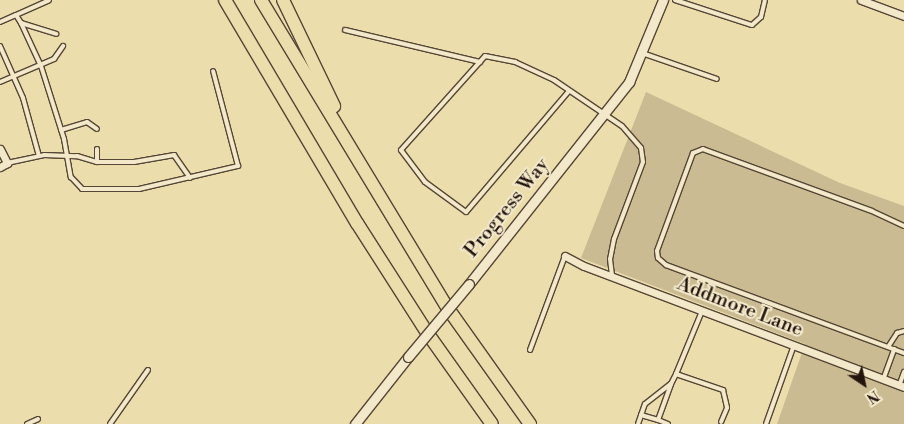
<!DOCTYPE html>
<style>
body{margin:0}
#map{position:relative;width:904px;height:424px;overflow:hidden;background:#ecddad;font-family:"Libre Bodoni",serif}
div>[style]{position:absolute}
.green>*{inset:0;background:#cabb92}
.roads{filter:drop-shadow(1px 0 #554635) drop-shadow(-1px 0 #554635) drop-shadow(0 1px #554635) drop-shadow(0 -1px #554635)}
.service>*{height:4px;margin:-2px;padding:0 2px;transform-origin:2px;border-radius:2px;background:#f3e9ca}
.minor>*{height:7px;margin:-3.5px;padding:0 3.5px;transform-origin:3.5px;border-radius:3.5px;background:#f3e9ca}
.tertiary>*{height:9px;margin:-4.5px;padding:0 4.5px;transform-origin:4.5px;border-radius:4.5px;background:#f3e9ca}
.motorway>*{height:12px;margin:-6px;padding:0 6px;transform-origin:6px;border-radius:6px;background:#ecddad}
.bridges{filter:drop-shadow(1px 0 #554635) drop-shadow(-1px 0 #554635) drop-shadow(0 1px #554635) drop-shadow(0 -1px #554635)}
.tertiary-bridge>*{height:9px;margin:-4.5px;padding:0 4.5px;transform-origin:4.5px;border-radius:4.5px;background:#f3e9ca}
span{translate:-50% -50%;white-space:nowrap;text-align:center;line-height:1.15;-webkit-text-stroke:4px #f3e9ca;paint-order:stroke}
.street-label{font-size:20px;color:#23140d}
.north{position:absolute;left:839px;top:359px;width:50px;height:50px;-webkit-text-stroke:4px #f3e9ca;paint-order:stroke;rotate:146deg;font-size:14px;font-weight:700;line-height:20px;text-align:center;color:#23140d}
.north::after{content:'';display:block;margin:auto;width:18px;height:22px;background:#23140d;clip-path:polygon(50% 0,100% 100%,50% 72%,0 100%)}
</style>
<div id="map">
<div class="green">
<div style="clip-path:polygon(646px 92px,840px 183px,904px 206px,904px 424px,777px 424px,805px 344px,581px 258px)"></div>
</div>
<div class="roads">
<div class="service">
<div style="left:675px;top:0;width:81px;rotate:18deg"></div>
<div style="left:752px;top:25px;width:12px;rotate:-42deg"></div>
<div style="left:761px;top:17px;width:17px;rotate:-77deg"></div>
<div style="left:16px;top:15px;width:36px;rotate:-24deg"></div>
<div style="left:0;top:22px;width:17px;rotate:-24deg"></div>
<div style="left:16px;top:15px;width:9px;rotate:58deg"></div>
<div style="left:21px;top:23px;width:47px;rotate:65.1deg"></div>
<div style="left:41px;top:66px;width:77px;rotate:72.5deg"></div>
<div style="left:64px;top:139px;width:39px;rotate:80deg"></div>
<div style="left:71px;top:177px;width:16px;rotate:47deg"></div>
<div style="left:82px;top:189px;width:57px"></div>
<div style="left:139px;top:189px;width:102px;rotate:-13.1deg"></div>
<div style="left:238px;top:166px;width:98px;rotate:-104.7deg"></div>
<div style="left:21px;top:23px;width:37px;rotate:17deg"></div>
<div style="left:345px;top:30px;width:139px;rotate:13.3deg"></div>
<div style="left:0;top:46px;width:57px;rotate:66.1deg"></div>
<div style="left:23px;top:98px;width:60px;rotate:74.6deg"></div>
<div style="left:642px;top:53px;width:79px;rotate:19.1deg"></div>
<div style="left:0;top:82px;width:59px;rotate:-23.1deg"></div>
<div style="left:54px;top:59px;width:16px;rotate:-55deg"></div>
<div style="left:569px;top:91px;width:159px;rotate:130.4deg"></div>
<div style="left:466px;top:212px;width:51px;rotate:-143.8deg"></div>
<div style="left:425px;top:182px;width:40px;rotate:-127deg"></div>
<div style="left:401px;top:150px;width:126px;rotate:-48.2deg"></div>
<div style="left:485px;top:56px;width:31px;rotate:11deg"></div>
<div style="left:515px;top:62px;width:43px;rotate:24.8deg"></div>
<div style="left:554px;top:80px;width:82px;rotate:34.1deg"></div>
<div style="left:622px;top:126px;width:29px;rotate:49deg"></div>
<div style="left:641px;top:148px;width:14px;rotate:82deg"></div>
<div style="left:643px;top:162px;width:82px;rotate:110.6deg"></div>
<div style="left:614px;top:239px;width:20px;rotate:101deg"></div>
<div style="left:610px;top:259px;width:16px;rotate:83deg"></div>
<div style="left:61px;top:130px;width:27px;rotate:-17deg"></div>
<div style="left:87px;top:122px;width:12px;rotate:35deg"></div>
<div style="left:97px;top:162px;width:13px;rotate:-90deg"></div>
<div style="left:7px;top:163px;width:38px;rotate:-12deg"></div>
<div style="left:44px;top:155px;width:33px;rotate:2deg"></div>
<div style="left:77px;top:156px;width:21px;rotate:17deg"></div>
<div style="left:97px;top:162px;width:37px"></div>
<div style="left:134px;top:162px;width:41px;rotate:-9.9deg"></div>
<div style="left:174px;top:155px;width:28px;rotate:55deg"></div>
<div style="left:904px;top:226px;width:35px;rotate:-155deg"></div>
<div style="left:872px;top:211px;width:180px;rotate:-159.9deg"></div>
<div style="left:703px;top:149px;width:11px;rotate:158deg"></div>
<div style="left:693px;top:153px;width:104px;rotate:110.2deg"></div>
<div style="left:657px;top:251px;width:7px;rotate:82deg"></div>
<div style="left:658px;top:258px;width:11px;rotate:41deg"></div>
<div style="left:666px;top:265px;width:254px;rotate:20.3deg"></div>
<div style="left:702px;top:311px;width:68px;rotate:112.4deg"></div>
<div style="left:676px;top:374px;width:50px;rotate:18.8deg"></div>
<div style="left:723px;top:390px;width:18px;rotate:77deg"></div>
<div style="left:727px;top:408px;width:15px;rotate:113deg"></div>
<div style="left:888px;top:347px;width:17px;rotate:-57deg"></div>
<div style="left:897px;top:333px;width:7px;rotate:-16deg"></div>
<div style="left:530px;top:350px;width:100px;rotate:-69.6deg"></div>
<div style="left:883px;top:380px;width:33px;rotate:-70deg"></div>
<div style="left:899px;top:386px;width:15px;rotate:-70deg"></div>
<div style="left:641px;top:415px;width:18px;rotate:16deg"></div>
<div style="left:27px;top:424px;width:12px;rotate:-24deg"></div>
<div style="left:110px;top:424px;width:66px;rotate:-54.9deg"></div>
<div style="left:638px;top:424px;width:21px;rotate:-71deg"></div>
<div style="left:645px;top:404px;width:33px;rotate:-38deg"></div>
<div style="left:671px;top:384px;width:11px;rotate:-63deg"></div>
<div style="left:668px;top:424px;width:11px;rotate:-158deg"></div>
<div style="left:658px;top:420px;width:38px;rotate:-70deg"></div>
<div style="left:766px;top:424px;width:84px;rotate:-70.5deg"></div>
</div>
<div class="minor">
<div style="left:861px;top:0;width:46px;rotate:20.4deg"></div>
<div style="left:0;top:149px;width:16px;rotate:63deg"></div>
<div style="left:7px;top:163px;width:8px;rotate:150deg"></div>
<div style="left:565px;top:256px;width:21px;rotate:28deg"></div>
<div style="left:584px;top:266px;width:342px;rotate:20.7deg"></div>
</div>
<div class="tertiary">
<div style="left:469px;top:284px;width:258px;rotate:-51.6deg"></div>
<div style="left:629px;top:82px;width:89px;rotate:-67.5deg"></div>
<div style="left:355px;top:424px;width:85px;rotate:-51.7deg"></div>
</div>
<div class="motorway">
<div style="left:225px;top:0;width:259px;rotate:59.4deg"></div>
<div style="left:357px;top:223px;width:132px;rotate:57.4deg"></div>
<div style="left:428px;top:334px;width:110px;rotate:54.6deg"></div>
<div style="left:261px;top:0;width:363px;rotate:58.8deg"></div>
<div style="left:449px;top:310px;width:140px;rotate:54.6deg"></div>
<div style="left:283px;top:0;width:118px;rotate:64.3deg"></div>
</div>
</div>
<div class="bridges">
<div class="tertiary-bridge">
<div style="left:408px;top:357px;width:95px;rotate:-50.1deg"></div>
</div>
</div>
<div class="street-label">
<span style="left:507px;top:208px;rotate:-51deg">Progress Way</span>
<span style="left:740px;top:307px;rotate:21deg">Addmore Lane</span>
</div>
<div class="north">N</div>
</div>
